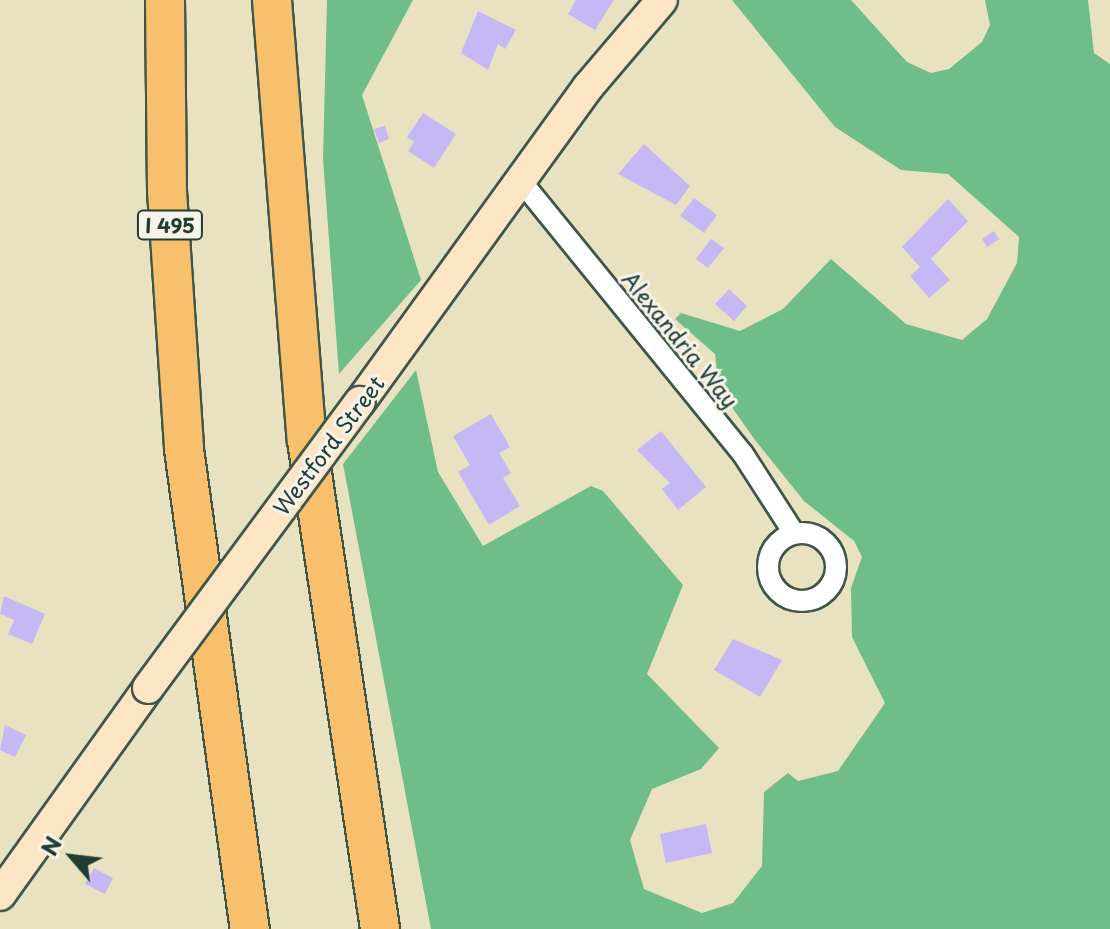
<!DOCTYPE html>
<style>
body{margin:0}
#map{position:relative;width:1110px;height:929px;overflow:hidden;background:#e9e2c1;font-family:"Playpen Sans",sans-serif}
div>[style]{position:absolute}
.forest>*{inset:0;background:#6fbe88}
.building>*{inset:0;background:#c6b8f5}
.roads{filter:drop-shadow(2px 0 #3d5649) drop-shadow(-2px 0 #3d5649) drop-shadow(0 2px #3d5649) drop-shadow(0 -2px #3d5649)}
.street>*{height:20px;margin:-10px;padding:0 10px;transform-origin:10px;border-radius:10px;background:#fff}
.street>.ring{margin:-10px;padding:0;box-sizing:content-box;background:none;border:20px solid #fff;border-radius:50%}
.secondary>*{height:30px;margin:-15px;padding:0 15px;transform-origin:15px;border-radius:15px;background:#fce5c4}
.highway>*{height:38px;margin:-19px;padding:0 19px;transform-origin:19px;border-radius:19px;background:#f8bf6c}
.bridges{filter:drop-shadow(2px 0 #3d5649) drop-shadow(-2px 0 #3d5649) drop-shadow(0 2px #3d5649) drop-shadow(0 -2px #3d5649)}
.secondary-bridge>*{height:30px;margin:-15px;padding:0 15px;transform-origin:15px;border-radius:15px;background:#fce5c4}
span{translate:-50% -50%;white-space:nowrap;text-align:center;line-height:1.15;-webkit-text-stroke:6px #f7f3e8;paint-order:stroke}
.shield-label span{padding:2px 6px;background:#f7f3e8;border:2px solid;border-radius:6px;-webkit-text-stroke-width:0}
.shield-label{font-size:20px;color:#1f3d34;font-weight:700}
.street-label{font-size:22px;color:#1f3d34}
.north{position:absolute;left:32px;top:817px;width:80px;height:80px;-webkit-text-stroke:6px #f7f3e8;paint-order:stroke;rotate:298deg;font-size:22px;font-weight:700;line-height:32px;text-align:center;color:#1f3d34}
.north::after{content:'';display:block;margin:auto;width:28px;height:36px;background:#1f3d34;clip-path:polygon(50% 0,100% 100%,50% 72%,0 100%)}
</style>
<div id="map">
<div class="forest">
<div style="clip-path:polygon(327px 0,413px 0,362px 95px,421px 280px,339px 374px,323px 159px)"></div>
<div style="clip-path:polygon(732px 0,851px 0,907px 62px,931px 73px,949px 69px,982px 42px,990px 25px,985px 0,1088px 0,1094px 53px,1110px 64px,1110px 929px,431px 929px,343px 464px,416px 370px,438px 472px,483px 546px,591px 486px,603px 491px,683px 585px,647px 674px,719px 748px,701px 769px,652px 789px,630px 840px,644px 889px,702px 913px,733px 903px,762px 866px,764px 792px,788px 773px,798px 781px,838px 771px,885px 703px,852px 637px,851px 588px,862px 557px,854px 541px,804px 501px,755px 440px,719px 389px,715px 354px,675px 319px,681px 313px,740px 331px,783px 309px,831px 259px,906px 324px,962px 340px,987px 319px,1017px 263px,1019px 237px,948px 174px,901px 170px,835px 127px)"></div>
</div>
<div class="building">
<div style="clip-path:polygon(576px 0,614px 0,595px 30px,568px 14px)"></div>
<div style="clip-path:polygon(478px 11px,516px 30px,505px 49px,498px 44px,488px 70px,461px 53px)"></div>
<div style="clip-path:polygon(423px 113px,456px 134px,434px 168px,408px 151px,414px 142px,407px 137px)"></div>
<div style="clip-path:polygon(385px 126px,389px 139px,379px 143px,374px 129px)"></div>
<div style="clip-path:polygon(644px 144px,690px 186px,676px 205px,618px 174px)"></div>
<div style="clip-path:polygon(694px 198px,717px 215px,704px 233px,680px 216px)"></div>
<div style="clip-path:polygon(948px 199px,968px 221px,931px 259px,950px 280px,929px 298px,910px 276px,920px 267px,902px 247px)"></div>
<div style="clip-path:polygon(994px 231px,999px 239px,987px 247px,982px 239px)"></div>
<div style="clip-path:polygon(711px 239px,724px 248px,708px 268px,696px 259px)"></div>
<div style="clip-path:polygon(729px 289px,747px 306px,734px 321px,715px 304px)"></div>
<div style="clip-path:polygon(491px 414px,510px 447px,499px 453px,511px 473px,503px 478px,520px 506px,489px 525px,458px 472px,470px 465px,453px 436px)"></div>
<div style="clip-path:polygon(661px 431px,706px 487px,678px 510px,662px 489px,670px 483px,637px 450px)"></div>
<div style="clip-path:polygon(4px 596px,45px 614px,32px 644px,8px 634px,14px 620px,0 614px)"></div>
<div style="clip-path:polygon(733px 639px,782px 660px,760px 697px,714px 670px)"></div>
<div style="clip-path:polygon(5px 725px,26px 735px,15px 757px,0 750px)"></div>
<div style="clip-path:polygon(706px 824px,712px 853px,666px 863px,660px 834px)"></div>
<div style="clip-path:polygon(94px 868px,113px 878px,105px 894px,85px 884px)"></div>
</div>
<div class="roads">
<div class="street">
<div style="left:521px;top:181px;width:352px;rotate:50.9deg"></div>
<div style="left:743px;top:454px;width:94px;rotate:57.2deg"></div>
<div class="ring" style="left:768px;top:533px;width:48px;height:48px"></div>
</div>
<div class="secondary">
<div style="left:360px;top:402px;width:389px;rotate:-54.1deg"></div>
<div style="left:588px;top:87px;width:114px;rotate:-49.6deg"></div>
<div style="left:0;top:895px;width:254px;rotate:-54.4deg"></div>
</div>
<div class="highway">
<div style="left:165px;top:0;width:191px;rotate:89.4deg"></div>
<div style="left:167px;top:191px;width:259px;rotate:86.2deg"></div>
<div style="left:184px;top:449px;width:485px;rotate:82.2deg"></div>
<div style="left:272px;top:0;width:441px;rotate:85.5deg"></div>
<div style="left:307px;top:440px;width:494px;rotate:81.5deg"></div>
</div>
</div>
<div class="bridges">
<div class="secondary-bridge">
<div style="left:148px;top:688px;width:356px;rotate:-53.5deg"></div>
</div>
</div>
<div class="shield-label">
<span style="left:170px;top:225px">I 495</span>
</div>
<div class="street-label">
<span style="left:681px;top:339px;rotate:51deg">Alexandria Way</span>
<span style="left:328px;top:445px;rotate:-53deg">Westford Street</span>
</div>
<div class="north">N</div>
</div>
